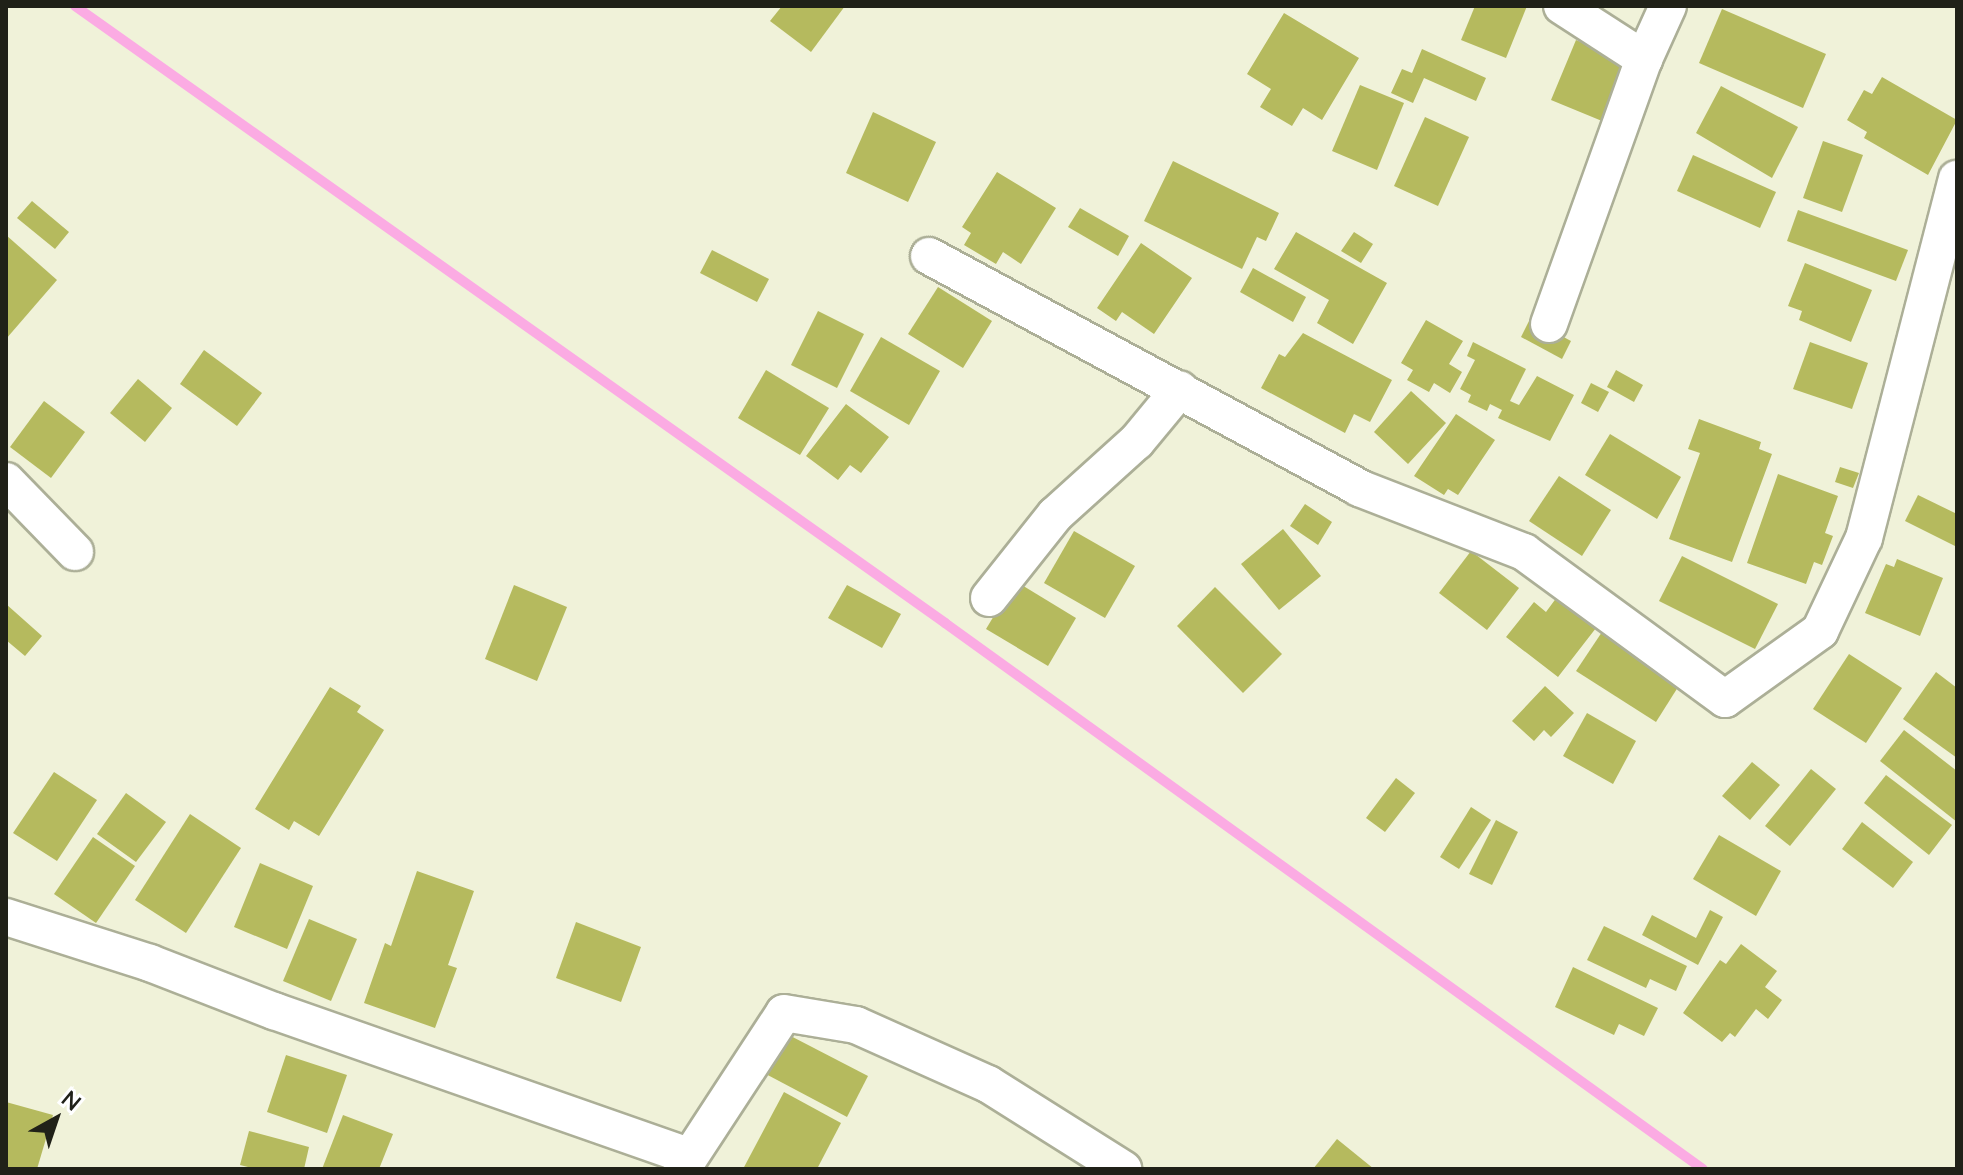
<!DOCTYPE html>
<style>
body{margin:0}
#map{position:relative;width:1963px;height:1175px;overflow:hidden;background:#f0f2d9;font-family:Lato,sans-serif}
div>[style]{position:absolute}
.stream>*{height:10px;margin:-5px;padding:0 5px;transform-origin:5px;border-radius:5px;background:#fbabe3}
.building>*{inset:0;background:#b5ba5e}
.roads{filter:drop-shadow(2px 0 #acaf97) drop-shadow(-2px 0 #acaf97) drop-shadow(0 2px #acaf97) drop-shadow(0 -2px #acaf97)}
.street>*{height:36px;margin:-18px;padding:0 18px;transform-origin:18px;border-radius:18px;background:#fff}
span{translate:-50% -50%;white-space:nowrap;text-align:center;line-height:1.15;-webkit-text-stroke:8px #fff;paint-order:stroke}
.frame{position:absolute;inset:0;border:8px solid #202118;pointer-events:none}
.north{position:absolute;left:16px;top:1079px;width:80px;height:80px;-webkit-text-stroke:6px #fff;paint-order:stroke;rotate:40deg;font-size:22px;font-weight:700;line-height:32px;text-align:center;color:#202118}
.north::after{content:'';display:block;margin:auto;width:28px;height:36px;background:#202118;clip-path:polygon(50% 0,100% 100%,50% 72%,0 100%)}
</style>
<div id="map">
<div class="stream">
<div style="left:75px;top:6px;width:1067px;rotate:35.34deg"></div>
<div style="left:945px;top:623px;width:934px;rotate:35.77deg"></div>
</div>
<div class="building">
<div style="clip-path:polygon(782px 6px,845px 6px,811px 52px,770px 21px)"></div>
<div style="clip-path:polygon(1475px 6px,1527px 6px,1506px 58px,1461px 40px)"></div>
<div style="clip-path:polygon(1722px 9px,1826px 54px,1803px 108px,1699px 63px)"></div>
<div style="clip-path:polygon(1284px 13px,1359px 58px,1322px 120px,1303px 108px,1292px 126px,1260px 107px,1271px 89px,1247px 74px)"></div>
<div style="clip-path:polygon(1576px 40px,1626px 61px,1602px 121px,1551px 100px)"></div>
<div style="clip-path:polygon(1422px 49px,1486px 78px,1476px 101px,1424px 78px,1413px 103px,1391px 93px,1402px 69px,1412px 73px)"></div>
<div style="clip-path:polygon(1882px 77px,1957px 120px,1928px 175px,1864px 138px,1867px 132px,1847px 120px,1864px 90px,1872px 94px)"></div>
<div style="clip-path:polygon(1360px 85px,1404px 103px,1377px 170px,1332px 151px)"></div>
<div style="clip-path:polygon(1721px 86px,1798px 127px,1772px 178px,1696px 133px)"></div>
<div style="clip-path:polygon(873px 112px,936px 142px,908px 202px,846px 173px)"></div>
<div style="clip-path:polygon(1425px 117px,1469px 137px,1438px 206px,1394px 186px)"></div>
<div style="clip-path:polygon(1823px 141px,1863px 155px,1842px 212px,1803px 198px)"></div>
<div style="clip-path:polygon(1693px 155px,1776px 192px,1760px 228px,1677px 191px)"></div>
<div style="clip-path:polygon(1173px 161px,1279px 213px,1266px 241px,1257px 237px,1242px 269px,1144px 221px)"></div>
<div style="clip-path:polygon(997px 172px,1056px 208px,1021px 264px,1003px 252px,996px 264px,964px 245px,971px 233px,962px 227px)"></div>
<div style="clip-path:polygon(32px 201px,69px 232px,55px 249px,17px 218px)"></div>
<div style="clip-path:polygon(1080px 208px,1129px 236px,1118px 256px,1068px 227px)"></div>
<div style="clip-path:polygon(1798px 210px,1908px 250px,1896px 281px,1787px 241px)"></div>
<div style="clip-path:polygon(1296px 232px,1387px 283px,1353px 344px,1317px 323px,1329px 300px,1274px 269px)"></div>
<div style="clip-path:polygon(1354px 232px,1373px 244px,1361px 263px,1341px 251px)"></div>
<div style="clip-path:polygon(6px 235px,57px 280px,6px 339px)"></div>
<div style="clip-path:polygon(1141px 243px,1192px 278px,1154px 334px,1122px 312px,1116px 321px,1097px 308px)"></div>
<div style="clip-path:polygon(712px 250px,769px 279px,757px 302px,700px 273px)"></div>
<div style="clip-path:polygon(1805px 263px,1872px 290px,1851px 342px,1799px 320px,1802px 311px,1788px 306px)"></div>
<div style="clip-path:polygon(1253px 268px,1306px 297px,1293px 322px,1240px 292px)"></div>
<div style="clip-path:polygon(938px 287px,992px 321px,963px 368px,908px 334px)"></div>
<div style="clip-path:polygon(818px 311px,864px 334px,837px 388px,791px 365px)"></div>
<div style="clip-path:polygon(1530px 319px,1571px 341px,1562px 359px,1521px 337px)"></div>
<div style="clip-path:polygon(1426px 320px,1463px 341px,1449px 364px,1462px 372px,1450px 393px,1434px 383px,1429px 392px,1407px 380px,1413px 370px,1401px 363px)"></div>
<div style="clip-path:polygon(1303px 333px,1392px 380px,1370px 422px,1354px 414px,1345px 433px,1261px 388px,1279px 354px,1285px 357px)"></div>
<div style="clip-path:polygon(881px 337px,940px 371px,909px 425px,850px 391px)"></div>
<div style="clip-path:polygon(1473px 342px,1526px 369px,1510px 401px,1519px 405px,1537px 376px,1574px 395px,1550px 441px,1498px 418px,1502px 410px,1490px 404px,1487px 411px,1468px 402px,1471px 395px,1460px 389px,1475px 360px,1467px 356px)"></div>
<div style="clip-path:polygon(1810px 342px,1868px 363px,1852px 409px,1793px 389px)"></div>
<div style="clip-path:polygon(204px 350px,262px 393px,237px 426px,180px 384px)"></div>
<div style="clip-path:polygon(766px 370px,829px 408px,800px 455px,738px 418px)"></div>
<div style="clip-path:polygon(1616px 370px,1643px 385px,1634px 402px,1607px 387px)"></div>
<div style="clip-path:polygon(138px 379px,172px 408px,145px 442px,110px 413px)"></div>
<div style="clip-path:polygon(1591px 383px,1609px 392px,1598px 412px,1581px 403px)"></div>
<div style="clip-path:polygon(1411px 391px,1446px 423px,1408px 464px,1374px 432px)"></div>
<div style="clip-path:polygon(44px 401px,85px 432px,51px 478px,10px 447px)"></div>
<div style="clip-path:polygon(846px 404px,889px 437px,861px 473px,850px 465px,838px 480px,806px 456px)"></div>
<div style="clip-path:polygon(1456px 414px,1495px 440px,1458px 495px,1448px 489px,1444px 495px,1414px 476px)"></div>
<div style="clip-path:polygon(1699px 419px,1761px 442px,1759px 449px,1772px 454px,1732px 562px,1669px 539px,1700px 453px,1688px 449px)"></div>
<div style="clip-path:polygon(1610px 434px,1681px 477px,1657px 519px,1585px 475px)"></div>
<div style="clip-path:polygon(1840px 467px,1859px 473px,1853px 488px,1835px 482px)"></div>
<div style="clip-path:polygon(1778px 474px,1838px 496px,1825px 533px,1833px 536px,1822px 565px,1814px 562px,1806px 584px,1747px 563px)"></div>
<div style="clip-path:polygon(1559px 476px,1611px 510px,1582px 556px,1529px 521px)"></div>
<div style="clip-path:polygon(1918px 495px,1957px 514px,1957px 547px,1905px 521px)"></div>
<div style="clip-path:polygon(1305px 504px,1332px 522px,1318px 545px,1290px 526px)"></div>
<div style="clip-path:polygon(1283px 529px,1321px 576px,1279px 610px,1241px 564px)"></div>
<div style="clip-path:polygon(1074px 531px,1135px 566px,1105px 618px,1044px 583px)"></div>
<div style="clip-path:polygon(1471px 551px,1519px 588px,1487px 630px,1439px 593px)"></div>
<div style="clip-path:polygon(1682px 556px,1778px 604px,1755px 649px,1659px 601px)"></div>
<div style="clip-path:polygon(1897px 559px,1943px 578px,1920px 636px,1865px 613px,1886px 564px,1894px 567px)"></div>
<div style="clip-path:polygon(1015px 581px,1076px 618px,1048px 666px,986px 629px)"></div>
<div style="clip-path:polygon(514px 585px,567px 607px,537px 681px,485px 659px)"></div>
<div style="clip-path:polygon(847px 585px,901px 614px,882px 648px,828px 618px)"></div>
<div style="clip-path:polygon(1215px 587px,1282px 654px,1243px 693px,1177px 626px)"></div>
<div style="clip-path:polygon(1557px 597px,1596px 628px,1558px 677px,1506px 637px,1534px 602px,1546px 612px)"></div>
<div style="clip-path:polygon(6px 604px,42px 636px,25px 656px,6px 640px)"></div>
<div style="clip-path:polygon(1606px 626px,1685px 676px,1656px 722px,1576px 671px)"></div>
<div style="clip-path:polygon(1849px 654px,1902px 688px,1866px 743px,1813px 709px)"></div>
<div style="clip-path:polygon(1936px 672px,1957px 688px,1957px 758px,1903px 719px)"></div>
<div style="clip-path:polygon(1545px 686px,1574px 713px,1551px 737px,1544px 730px,1534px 741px,1512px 721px)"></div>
<div style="clip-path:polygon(330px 687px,361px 706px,357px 712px,384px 730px,319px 836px,294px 821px,289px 830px,255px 809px)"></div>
<div style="clip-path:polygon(1587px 713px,1636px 741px,1613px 784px,1563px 756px)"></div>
<div style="clip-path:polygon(1904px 730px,1957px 771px,1957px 822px,1880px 761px)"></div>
<div style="clip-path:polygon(1752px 762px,1780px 785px,1750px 820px,1722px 796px)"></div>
<div style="clip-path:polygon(1811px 769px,1836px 789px,1790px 846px,1765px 826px)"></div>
<div style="clip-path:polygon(54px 772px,97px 800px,57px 861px,13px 833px)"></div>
<div style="clip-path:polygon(1886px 775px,1952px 825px,1929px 855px,1864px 803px)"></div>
<div style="clip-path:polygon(1396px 778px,1415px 793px,1385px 832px,1366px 818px)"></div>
<div style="clip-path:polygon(126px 793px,166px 822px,136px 862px,97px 834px)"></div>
<div style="clip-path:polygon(1471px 807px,1491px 820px,1459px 869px,1440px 857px)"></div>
<div style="clip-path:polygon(190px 814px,241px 848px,186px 933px,135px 900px)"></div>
<div style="clip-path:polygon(1496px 820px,1518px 832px,1492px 885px,1469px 874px)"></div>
<div style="clip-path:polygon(1862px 822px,1913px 862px,1893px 888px,1842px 849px)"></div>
<div style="clip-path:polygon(1719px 835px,1781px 871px,1756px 916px,1693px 879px)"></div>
<div style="clip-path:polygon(93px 837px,135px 866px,96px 923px,54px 894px)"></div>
<div style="clip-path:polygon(260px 863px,313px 886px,287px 949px,234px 927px)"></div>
<div style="clip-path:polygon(417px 871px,474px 891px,448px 965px,457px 968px,435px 1028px,364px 1003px,385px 943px,391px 946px)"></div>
<div style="clip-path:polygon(1710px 910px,1723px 917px,1698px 965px,1642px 935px,1652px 915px,1696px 938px)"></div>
<div style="clip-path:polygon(309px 919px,357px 939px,331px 1001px,283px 981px)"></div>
<div style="clip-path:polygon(576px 922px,641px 947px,621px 1002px,556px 978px)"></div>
<div style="clip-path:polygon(1604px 926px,1687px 966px,1676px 991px,1650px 979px,1646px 988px,1587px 960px)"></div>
<div style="clip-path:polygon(1741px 944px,1777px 971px,1765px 987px,1782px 1000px,1768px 1019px,1756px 1009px,1735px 1037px,1730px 1033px,1722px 1042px,1683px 1013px,1720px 960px,1726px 964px)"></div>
<div style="clip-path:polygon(1573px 967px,1658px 1008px,1644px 1036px,1619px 1024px,1614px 1035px,1555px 1007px)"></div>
<div style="clip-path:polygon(783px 1032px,868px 1076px,847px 1117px,762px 1072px)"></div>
<div style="clip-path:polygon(286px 1055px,347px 1075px,327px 1133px,267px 1112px)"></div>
<div style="clip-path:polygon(784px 1092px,841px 1123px,817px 1169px,743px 1169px)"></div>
<div style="clip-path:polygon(6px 1102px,53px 1115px,37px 1169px,6px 1169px)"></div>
<div style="clip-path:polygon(343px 1115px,393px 1134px,379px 1169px,322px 1169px)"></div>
<div style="clip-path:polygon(249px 1131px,309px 1147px,304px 1169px,256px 1169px,240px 1165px)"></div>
<div style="clip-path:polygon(1337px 1139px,1374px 1169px,1313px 1169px)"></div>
</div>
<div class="roads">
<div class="street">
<div style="left:1562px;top:6px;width:98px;rotate:32.9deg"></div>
<div style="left:929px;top:256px;width:489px;rotate:28.3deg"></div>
<div style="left:1359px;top:488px;width:177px;rotate:21.2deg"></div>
<div style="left:1524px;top:552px;width:249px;rotate:36.2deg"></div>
<div style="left:1725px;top:699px;width:117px;rotate:-35.6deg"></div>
<div style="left:1820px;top:631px;width:103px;rotate:-64.7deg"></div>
<div style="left:1864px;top:538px;width:371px;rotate:-75.5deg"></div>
<div style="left:1549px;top:324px;width:282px;rotate:-70.3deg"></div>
<div style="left:1644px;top:59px;width:58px;rotate:-65.6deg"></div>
<div style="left:6px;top:481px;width:99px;rotate:45.8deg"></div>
<div style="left:989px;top:598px;width:106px;rotate:-51.5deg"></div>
<div style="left:1055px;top:515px;width:110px;rotate:-42.1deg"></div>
<div style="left:1137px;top:441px;width:67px;rotate:-50.4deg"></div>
<div style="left:6px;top:917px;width:151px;rotate:17.7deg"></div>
<div style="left:150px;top:963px;width:133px;rotate:21.2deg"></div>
<div style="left:274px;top:1011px;width:438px;rotate:19.3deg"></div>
<div style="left:682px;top:1169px;width:186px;rotate:-56.8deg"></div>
<div style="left:784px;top:1013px;width:73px;rotate:9.5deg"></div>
<div style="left:856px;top:1025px;width:145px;rotate:24.1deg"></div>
<div style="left:988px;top:1084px;width:160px;rotate:32.2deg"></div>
</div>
</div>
<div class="frame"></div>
<div class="north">N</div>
</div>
